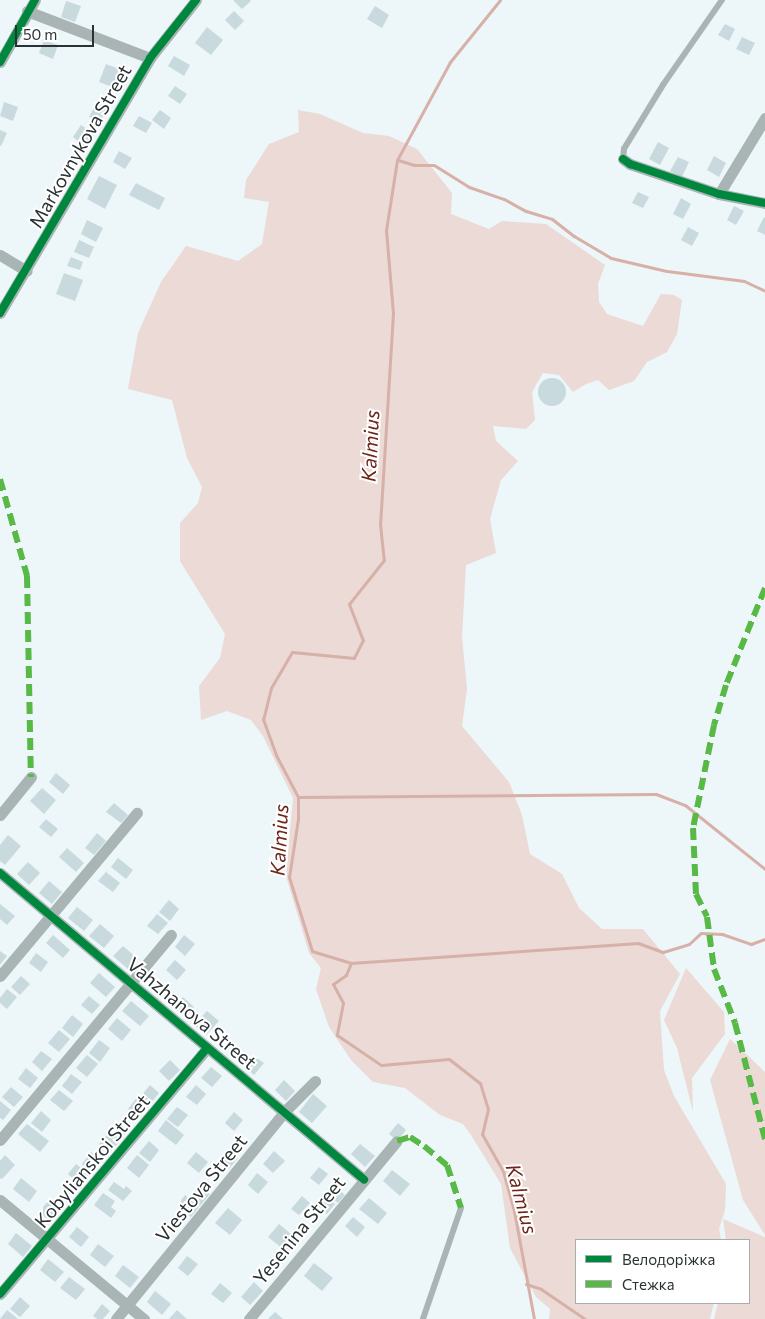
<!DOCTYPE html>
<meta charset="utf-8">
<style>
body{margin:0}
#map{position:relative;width:765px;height:1319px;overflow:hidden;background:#edf6f8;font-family:Commissioner,sans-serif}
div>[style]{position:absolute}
.green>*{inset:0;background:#ebdad6}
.stream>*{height:3px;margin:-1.5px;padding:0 1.5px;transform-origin:1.5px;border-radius:1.5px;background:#d7b0a8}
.building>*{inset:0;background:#c8dadd}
.round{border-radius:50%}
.lane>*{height:5.5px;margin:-2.75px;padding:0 2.75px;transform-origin:2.75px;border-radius:2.75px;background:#a9b4b5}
.street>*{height:11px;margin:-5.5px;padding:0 5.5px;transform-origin:5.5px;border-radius:5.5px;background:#a9b4b5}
.quiet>*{height:6px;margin-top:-3px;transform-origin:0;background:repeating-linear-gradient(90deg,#58b947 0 12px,transparent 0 18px)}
.cycleway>*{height:8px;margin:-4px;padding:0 4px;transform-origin:4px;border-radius:4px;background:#00873e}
span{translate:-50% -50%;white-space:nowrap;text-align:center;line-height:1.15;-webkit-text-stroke:4px #fff;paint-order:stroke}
.street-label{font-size:19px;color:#2b3233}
.water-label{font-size:20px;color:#6d2619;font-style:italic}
.legend{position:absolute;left:575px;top:1239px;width:175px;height:65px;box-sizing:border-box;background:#fff;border:1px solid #aaadad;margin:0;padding:6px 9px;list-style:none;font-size:15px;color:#2b3233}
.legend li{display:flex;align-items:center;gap:10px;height:25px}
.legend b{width:25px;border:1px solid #aaadad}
.scale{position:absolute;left:15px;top:25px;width:79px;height:22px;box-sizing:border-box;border:2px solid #2b3233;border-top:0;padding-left:6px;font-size:15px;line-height:18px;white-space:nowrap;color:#2b3233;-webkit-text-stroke:4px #fff;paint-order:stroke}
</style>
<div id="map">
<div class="green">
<div style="clip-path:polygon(298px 110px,320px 114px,363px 133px,389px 136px,417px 149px,452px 193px,451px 214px,489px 229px,502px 221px,546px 224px,605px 265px,598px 284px,599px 302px,607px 314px,643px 326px,661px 294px,674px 295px,682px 300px,677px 334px,667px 352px,647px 362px,634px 381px,609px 390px,598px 380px,586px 384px,573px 392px,559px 375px,543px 373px,532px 392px,535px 420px,526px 429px,493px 426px,496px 441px,518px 461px,501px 480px,490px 519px,496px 553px,466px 565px,462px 637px,467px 689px,462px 726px,509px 782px,522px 815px,530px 854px,562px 874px,579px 908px,602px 929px,643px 929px,680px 974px,660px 1011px,664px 1070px,674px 1096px,726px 1184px,725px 1210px,719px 1229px,721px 1240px,576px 1240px,576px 1303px,714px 1303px,710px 1319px,549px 1319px,550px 1309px,536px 1297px,510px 1248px,501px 1184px,471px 1135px,463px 1124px,440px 1115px,405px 1088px,373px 1082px,351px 1060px,329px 1027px,316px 989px,321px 968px,309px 953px,286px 876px,293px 798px,263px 736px,251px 720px,227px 711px,201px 720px,199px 686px,220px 658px,225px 634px,180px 561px,180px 523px,198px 503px,202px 487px,187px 458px,172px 400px,128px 389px,138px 333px,161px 282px,186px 246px,238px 261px,262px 244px,269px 202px,244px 198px,246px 180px,269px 144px,299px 132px)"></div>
<div style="clip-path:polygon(686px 968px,724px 1012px,725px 1034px,692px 1078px,693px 1112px,677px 1048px,664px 1020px)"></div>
<div style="clip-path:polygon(730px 1039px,765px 1072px,765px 1235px,743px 1200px,710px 1080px)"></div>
<div style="clip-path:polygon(723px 1219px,765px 1237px,765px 1319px,714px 1319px,718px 1303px,749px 1303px,749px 1240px,726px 1240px)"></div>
</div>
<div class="stream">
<div style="left:500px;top:0;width:80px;rotate:128.9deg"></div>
<div style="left:450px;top:62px;width:111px;rotate:118.4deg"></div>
<div style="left:397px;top:160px;width:71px;rotate:98.9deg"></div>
<div style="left:386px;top:230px;width:83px;rotate:85.2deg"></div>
<div style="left:393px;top:313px;width:211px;rotate:93.5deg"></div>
<div style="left:380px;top:524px;width:36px;rotate:84deg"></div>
<div style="left:384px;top:560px;width:56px;rotate:128.5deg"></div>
<div style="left:349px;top:604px;width:39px;rotate:69deg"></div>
<div style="left:363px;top:640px;width:20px;rotate:117deg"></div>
<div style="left:354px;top:658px;width:62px;rotate:-174.5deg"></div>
<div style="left:292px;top:652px;width:42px;rotate:120.3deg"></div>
<div style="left:271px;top:688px;width:32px;rotate:104deg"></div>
<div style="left:263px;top:719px;width:38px;rotate:70deg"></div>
<div style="left:276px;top:755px;width:47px;rotate:62.4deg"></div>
<div style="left:298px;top:797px;width:22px;rotate:90deg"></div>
<div style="left:298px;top:819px;width:59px;rotate:98.8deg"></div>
<div style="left:289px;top:877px;width:77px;rotate:72.7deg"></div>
<div style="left:312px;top:951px;width:41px;rotate:17.1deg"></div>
<div style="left:351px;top:963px;width:13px;rotate:113deg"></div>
<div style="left:346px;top:975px;width:16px;rotate:145deg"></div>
<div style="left:333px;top:984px;width:21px;rotate:62deg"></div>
<div style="left:343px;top:1003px;width:33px;rotate:101deg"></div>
<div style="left:337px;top:1035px;width:53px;rotate:34.3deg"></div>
<div style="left:381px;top:1065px;width:68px;rotate:-5deg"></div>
<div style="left:449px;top:1059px;width:39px;rotate:38deg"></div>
<div style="left:480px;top:1083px;width:27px;rotate:73deg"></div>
<div style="left:488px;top:1109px;width:26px;rotate:103deg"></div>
<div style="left:482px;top:1134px;width:43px;rotate:60.4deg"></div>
<div style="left:503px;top:1171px;width:41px;rotate:74.6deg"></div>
<div style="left:514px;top:1211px;width:110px;rotate:79.5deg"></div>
<div style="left:398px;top:160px;width:17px;rotate:17deg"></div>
<div style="left:414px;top:165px;width:20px"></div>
<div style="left:434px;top:165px;width:41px;rotate:32.2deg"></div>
<div style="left:469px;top:187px;width:37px;rotate:19deg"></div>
<div style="left:504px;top:199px;width:25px;rotate:29deg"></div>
<div style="left:526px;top:211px;width:27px;rotate:17deg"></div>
<div style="left:552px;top:219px;width:28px;rotate:38deg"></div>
<div style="left:574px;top:236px;width:43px;rotate:30.7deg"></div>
<div style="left:611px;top:258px;width:57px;rotate:13.1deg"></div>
<div style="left:667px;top:271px;width:78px;rotate:7.4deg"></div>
<div style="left:744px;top:281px;width:23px;rotate:25deg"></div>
<div style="left:298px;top:797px;width:358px;rotate:-0.5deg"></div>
<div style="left:656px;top:794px;width:31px;rotate:21deg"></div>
<div style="left:685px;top:805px;width:102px;rotate:38.7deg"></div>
<div style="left:351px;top:963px;width:288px;rotate:-4deg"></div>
<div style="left:638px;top:943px;width:27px;rotate:20deg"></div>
<div style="left:663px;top:952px;width:27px;rotate:-17deg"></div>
<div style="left:689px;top:944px;width:16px;rotate:-43deg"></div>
<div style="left:701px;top:933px;width:21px;rotate:3deg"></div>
<div style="left:722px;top:934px;width:31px;rotate:19deg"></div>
<div style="left:751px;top:944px;width:15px;rotate:-20deg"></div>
<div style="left:526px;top:1284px;width:16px;rotate:18deg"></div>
<div style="left:541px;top:1289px;width:53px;rotate:34.3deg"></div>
</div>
<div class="building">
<div style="clip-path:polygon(233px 0,250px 0,251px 1px,242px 9px)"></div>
<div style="clip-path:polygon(66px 1px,81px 6px,75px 22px,61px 17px)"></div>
<div style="clip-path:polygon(375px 6px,389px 15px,382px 28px,367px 19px)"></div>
<div style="clip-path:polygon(234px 11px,244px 21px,235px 30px,225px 20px)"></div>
<div style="clip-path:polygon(725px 24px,735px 29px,729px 41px,718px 35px)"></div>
<div style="clip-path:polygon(207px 27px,223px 40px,211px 55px,195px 43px)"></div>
<div style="clip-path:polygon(742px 37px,755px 43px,749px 55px,736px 49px)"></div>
<div style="clip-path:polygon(44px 40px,58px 45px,53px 59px,39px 53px)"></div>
<div style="clip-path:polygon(174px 56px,190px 65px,184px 76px,168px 66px)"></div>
<div style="clip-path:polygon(106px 64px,125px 71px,118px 89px,99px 82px)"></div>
<div style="clip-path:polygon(175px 86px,187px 94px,180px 104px,168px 96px)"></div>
<div style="clip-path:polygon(4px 102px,18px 107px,13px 121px,0 116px)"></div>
<div style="clip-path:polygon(97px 102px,107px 107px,100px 122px,89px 117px)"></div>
<div style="clip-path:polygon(160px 110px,171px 118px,164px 129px,152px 120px)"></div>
<div style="clip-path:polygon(139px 116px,152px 123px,146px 133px,133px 126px)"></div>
<div style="clip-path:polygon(81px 125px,94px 134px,85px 146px,73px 137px)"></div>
<div style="clip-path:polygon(0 130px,7px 133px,1px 146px,0 146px)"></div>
<div style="clip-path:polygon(658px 142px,669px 148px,660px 165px,649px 159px)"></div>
<div style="clip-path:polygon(119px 151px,132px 158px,125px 169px,113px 162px)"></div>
<div style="clip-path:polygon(714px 156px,726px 163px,719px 177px,707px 170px)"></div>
<div style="clip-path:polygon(678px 157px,689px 162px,682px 177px,670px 171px)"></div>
<div style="clip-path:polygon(99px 176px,117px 185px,105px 209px,87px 199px)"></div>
<div style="clip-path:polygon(136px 183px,165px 198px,159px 210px,129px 195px)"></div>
<div style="clip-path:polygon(638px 192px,649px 197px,643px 208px,632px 203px)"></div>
<div style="clip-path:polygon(681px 198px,691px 204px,683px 219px,673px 214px)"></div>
<div style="clip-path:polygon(734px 206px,744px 211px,736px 225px,727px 220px)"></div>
<div style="clip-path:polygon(764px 217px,765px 218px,765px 235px,757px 231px)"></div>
<div style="clip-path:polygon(87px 220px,103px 228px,96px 242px,81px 234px)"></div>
<div style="clip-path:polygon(688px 227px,699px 233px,692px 246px,681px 240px)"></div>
<div style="clip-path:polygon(79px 240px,94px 247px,89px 258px,74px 252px)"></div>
<div style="clip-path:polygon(71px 257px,83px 262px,80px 270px,67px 266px)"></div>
<div style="clip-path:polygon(64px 273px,83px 280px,75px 301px,56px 294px)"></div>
<div class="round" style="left:538px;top:378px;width:28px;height:28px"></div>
<div style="clip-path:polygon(56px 773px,70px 785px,63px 794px,49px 782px)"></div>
<div style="clip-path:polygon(42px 788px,56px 800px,44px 814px,30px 801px)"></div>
<div style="clip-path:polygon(114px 803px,128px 815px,121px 823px,106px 812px)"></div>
<div style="clip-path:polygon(46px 819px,58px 829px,51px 837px,39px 827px)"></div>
<div style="clip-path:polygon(97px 833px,106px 841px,94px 855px,85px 848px)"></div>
<div style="clip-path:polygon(8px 835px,21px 846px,5px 865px,0 861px,0 845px)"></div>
<div style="clip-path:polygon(67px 848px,84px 863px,76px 872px,59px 857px)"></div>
<div style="clip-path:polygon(118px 858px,133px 870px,126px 879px,111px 867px)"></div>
<div style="clip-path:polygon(28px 862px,40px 873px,29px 885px,17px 874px)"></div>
<div style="clip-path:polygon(106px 872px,120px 883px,113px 892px,98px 881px)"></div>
<div style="clip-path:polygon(49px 881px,62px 892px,52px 904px,39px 893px)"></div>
<div style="clip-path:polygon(169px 900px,179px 909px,170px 921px,159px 912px)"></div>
<div style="clip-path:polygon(0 904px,15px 916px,7px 925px,0 919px)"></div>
<div style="clip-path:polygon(77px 907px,93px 920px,84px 931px,68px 918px)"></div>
<div style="clip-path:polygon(157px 914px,168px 923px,158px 934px,147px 926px)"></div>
<div style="clip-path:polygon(100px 924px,114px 936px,104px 948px,89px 936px)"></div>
<div style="clip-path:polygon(53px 935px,70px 950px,63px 958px,46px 943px)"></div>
<div style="clip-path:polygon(184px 935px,195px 944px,185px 956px,175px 947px)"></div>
<div style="clip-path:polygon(123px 946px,138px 959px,129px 970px,113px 956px)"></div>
<div style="clip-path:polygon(0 951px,7px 956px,0 965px)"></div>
<div style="clip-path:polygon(36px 953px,48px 962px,41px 972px,29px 963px)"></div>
<div style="clip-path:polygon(175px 960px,186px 970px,177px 980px,166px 970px)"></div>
<div style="clip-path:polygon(99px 973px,115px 987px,106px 997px,90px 983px)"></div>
<div style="clip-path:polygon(21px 976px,30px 984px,20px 995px,11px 987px)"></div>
<div style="clip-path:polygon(7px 989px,17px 997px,7px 1009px,0 1003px,0 998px)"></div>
<div style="clip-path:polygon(89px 996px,100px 1005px,92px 1014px,81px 1005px)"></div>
<div style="clip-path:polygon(183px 997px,194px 1007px,185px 1017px,174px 1007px)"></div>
<div style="clip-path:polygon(131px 1001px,149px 1016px,140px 1026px,122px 1011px)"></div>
<div style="clip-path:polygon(207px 1011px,219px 1021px,206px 1035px,194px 1025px)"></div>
<div style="clip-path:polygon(72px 1015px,83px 1024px,73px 1037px,62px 1028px)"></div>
<div style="clip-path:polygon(117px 1018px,131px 1030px,122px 1041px,108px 1029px)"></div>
<div style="clip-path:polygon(59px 1030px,70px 1039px,59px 1052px,48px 1043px)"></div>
<div style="clip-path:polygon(99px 1040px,110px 1048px,100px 1062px,89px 1053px)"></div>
<div style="clip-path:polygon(41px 1051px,52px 1059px,42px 1071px,32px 1062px)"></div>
<div style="clip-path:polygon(87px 1055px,98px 1064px,87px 1077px,76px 1068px)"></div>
<div style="clip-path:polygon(255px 1057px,264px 1063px,254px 1075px,246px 1068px)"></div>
<div style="clip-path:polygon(170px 1060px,180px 1070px,169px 1081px,159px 1071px)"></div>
<div style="clip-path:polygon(211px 1067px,222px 1076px,212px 1087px,201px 1078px)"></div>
<div style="clip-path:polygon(26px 1068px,38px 1078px,30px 1088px,18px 1079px)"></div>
<div style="clip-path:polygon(71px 1074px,82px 1082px,72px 1094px,62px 1086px)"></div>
<div style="clip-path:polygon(284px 1080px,295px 1091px,286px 1101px,275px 1090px)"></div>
<div style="clip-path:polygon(150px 1085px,159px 1093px,150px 1104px,141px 1096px)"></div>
<div style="clip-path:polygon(196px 1085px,206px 1094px,197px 1105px,186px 1097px)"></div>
<div style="clip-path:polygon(11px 1087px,23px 1097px,14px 1107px,2px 1097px)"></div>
<div style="clip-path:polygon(59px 1090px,73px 1101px,64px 1111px,50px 1100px)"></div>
<div style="clip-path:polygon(313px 1094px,327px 1106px,312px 1123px,299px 1112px)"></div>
<div style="clip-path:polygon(138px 1096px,150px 1105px,139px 1118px,128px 1109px)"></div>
<div style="clip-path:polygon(0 1101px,11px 1110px,3px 1120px,0 1118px)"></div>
<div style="clip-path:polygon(177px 1107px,188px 1115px,178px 1127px,167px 1119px)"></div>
<div style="clip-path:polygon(41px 1111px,51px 1120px,42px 1132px,31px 1123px)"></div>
<div style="clip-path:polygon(234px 1112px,243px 1120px,234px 1131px,225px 1123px)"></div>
<div style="clip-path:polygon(166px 1120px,184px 1135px,176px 1145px,158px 1131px)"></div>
<div style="clip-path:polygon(398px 1123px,406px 1130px,397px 1141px,389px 1134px)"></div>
<div style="clip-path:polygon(27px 1124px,49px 1141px,40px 1152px,18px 1134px)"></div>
<div style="clip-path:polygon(111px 1131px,121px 1140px,109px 1153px,99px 1144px)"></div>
<div style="clip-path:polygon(149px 1141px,159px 1150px,150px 1162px,139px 1153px)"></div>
<div style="clip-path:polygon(360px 1144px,375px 1156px,365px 1167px,351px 1154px)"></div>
<div style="clip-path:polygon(229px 1151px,238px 1158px,229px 1169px,220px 1162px)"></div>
<div style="clip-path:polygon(274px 1151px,285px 1161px,273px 1173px,263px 1164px)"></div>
<div style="clip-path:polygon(91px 1152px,102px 1161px,92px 1173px,82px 1164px)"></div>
<div style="clip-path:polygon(196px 1152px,208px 1162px,199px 1173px,187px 1163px)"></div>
<div style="clip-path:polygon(5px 1155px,15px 1165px,2px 1179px,0 1178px,0 1161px)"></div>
<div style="clip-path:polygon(137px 1155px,149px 1165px,139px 1178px,127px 1168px)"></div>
<div style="clip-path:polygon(76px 1164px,90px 1175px,81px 1185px,68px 1174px)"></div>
<div style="clip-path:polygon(319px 1167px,328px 1174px,319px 1185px,310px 1178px)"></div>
<div style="clip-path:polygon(392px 1170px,410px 1184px,400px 1196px,383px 1181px)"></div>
<div style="clip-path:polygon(257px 1173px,268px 1182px,258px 1194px,248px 1185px)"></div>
<div style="clip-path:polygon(21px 1178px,37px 1191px,29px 1202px,13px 1189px)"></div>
<div style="clip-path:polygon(114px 1182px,124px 1189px,126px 1186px,132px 1191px,123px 1201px,108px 1190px)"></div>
<div style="clip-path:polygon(333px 1185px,345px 1195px,338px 1203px,326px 1193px)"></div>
<div style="clip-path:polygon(200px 1186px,210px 1194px,200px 1206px,190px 1198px)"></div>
<div style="clip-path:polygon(103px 1193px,115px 1201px,111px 1207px,116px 1211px,111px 1218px,94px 1205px)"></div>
<div style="clip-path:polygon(323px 1194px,335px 1204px,327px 1214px,315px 1203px)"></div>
<div style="clip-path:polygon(185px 1195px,199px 1207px,191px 1217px,177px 1206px)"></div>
<div style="clip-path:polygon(302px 1196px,310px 1203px,299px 1215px,291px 1209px)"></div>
<div style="clip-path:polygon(369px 1198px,387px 1213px,378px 1224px,359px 1209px)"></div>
<div style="clip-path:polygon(48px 1201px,60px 1211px,51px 1222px,39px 1212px)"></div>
<div style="clip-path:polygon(228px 1208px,242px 1220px,230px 1235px,215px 1223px)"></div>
<div style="clip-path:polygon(353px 1217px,365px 1227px,357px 1237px,345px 1226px)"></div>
<div style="clip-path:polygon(279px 1224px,297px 1239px,287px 1252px,268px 1237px)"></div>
<div style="clip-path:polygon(77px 1227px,89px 1237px,81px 1247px,69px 1237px)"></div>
<div style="clip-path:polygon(16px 1233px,32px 1246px,23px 1257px,8px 1244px)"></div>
<div style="clip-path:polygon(98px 1244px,114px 1256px,105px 1267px,90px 1255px)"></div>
<div style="clip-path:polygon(187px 1256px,198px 1264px,188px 1276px,178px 1268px)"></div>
<div style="clip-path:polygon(48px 1259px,64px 1272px,55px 1282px,40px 1270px)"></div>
<div style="clip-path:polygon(314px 1263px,333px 1278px,322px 1291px,304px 1276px)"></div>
<div style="clip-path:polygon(123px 1265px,139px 1277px,130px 1288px,115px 1276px)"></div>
<div style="clip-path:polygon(69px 1277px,85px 1289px,76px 1300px,60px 1288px)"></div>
<div style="clip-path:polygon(254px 1282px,263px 1291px,250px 1305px,241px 1297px)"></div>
<div style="clip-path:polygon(220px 1283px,232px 1293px,223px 1303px,211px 1294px)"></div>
<div style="clip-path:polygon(155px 1291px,171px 1304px,162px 1315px,147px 1302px)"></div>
<div style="clip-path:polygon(20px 1297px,30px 1306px,20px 1317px,10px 1309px)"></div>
<div style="clip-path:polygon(102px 1304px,110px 1311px,103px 1319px,97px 1319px,93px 1316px)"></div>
<div style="clip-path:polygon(7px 1310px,18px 1319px,0 1319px)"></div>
<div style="clip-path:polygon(177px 1310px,187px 1319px,169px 1319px)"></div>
<div style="clip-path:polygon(275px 1312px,283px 1319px,268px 1319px)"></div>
</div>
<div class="lane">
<div style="left:623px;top:159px;width:10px;rotate:-84deg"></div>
<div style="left:624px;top:149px;width:75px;rotate:-58.6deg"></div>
<div style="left:663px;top:85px;width:103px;rotate:-55.2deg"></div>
<div style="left:423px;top:1319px;width:117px;rotate:-71.1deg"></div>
</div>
<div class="street">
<div style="left:27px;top:11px;width:132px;rotate:20.9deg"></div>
<div style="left:0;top:62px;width:71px;rotate:-60.6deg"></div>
<div style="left:623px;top:159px;width:9px;rotate:36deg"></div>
<div style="left:630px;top:164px;width:94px;rotate:18.6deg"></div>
<div style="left:719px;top:194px;width:47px;rotate:11.1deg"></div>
<div style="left:719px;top:194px;width:89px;rotate:-58.8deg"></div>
<div style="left:0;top:255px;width:31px;rotate:31deg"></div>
<div style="left:0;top:313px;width:296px;rotate:-59.5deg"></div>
<div style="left:150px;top:58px;width:74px;rotate:-51.6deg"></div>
<div style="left:0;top:815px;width:49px;rotate:-50.8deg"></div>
<div style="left:0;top:873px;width:476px;rotate:40.1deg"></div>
<div style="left:0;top:976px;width:213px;rotate:-50deg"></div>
<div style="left:0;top:1140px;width:267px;rotate:-50.2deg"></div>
<div style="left:0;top:1200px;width:187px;rotate:39.6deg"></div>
<div style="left:0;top:1294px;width:322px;rotate:-49.9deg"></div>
<div style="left:116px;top:1319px;width:267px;rotate:-50.9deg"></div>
<div style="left:284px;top:1112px;width:44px;rotate:-45deg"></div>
<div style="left:249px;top:1319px;width:231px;rotate:-50.3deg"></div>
</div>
<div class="quiet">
<div style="left:0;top:479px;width:101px;rotate:74.4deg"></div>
<div style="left:27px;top:576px;width:201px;rotate:88.9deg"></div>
<div style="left:765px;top:588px;width:105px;rotate:111.9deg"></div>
<div style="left:726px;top:685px;width:42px;rotate:106.7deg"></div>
<div style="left:714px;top:725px;width:105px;rotate:101.5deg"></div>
<div style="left:693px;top:828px;width:66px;rotate:87.4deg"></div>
<div style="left:696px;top:894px;width:25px;rotate:64deg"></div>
<div style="left:707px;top:917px;width:52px;rotate:82.3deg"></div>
<div style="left:714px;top:969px;width:58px;rotate:68.7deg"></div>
<div style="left:735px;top:1023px;width:120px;rotate:75.5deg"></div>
<div style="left:397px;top:1141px;width:14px;rotate:-17deg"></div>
<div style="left:410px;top:1137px;width:17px;rotate:33deg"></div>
<div style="left:424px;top:1146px;width:30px;rotate:40deg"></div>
<div style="left:447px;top:1165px;width:45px;rotate:72deg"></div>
</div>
<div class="cycleway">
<div style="left:0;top:62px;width:71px;rotate:-60.6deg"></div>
<div style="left:623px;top:159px;width:9px;rotate:36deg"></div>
<div style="left:630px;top:164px;width:94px;rotate:18.6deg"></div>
<div style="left:719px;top:194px;width:47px;rotate:11.1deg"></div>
<div style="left:0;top:313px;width:296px;rotate:-59.5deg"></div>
<div style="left:150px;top:58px;width:74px;rotate:-51.6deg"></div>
<div style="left:0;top:873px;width:476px;rotate:40.1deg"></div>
<div style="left:0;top:1294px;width:322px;rotate:-49.9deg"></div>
</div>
<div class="street-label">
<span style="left:80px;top:146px;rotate:-60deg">Markovnykova Street</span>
<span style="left:192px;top:1013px;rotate:40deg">Vahzhanova Street</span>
<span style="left:92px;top:1161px;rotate:-50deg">Kobylianskoi Street</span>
<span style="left:201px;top:1188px;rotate:-51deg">Viestova Street</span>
<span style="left:299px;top:1230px;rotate:-51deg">Yesenina Street</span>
</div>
<div class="water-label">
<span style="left:370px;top:446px;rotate:-87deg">Kalmius</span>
<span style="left:279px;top:840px;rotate:-87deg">Kalmius</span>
<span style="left:522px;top:1199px;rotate:75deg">Kalmius</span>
</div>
<ul class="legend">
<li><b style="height:6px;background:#00873e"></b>Велодоріжка</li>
<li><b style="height:6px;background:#58b947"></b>Стежка</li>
</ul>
<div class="scale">50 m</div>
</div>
